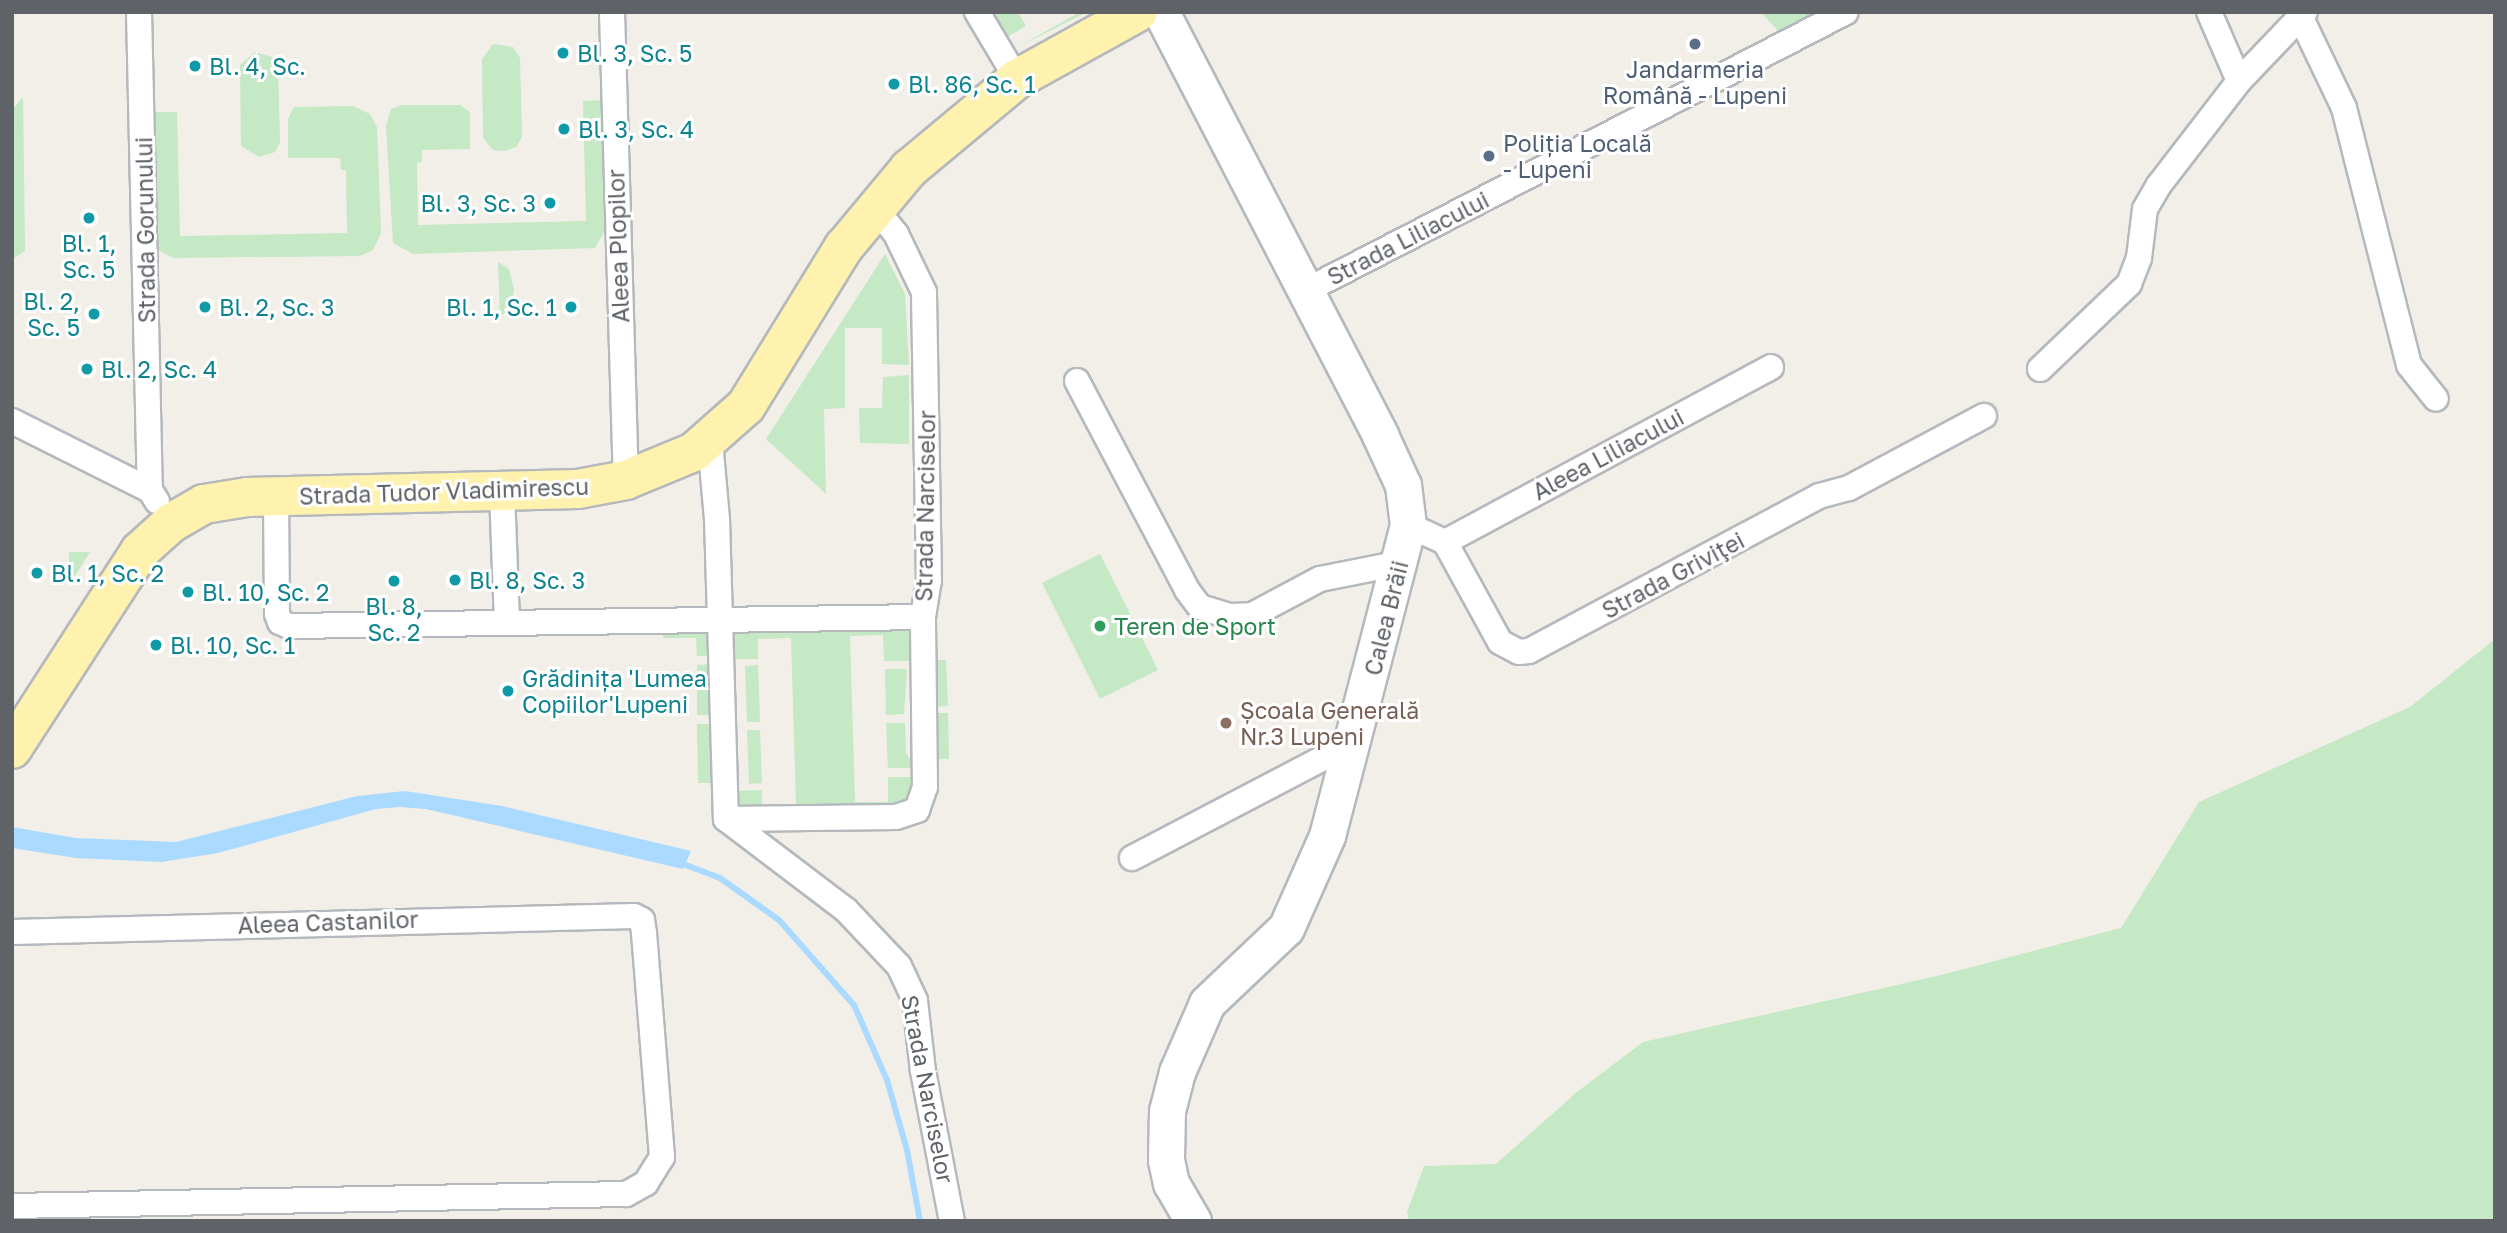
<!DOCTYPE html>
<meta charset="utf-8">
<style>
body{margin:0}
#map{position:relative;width:2507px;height:1233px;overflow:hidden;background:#f1efe8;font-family:"Golos Text",sans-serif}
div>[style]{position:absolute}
.green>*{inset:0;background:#c5e8c5}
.water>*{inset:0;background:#aadaff}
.stream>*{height:6px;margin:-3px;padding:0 3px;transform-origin:3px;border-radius:3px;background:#aadaff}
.roads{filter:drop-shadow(2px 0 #b5b8bc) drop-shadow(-2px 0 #b5b8bc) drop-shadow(0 2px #b5b8bc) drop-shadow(0 -2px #b5b8bc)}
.minor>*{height:24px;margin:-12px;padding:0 12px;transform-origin:12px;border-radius:12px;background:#fff}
.secondary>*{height:35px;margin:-17.5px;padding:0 17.5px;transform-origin:17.5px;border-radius:17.5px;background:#fff}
.primary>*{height:38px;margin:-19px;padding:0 19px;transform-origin:19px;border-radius:19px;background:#fff2af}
.dots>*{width:19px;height:19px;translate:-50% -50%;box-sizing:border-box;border:4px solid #fff;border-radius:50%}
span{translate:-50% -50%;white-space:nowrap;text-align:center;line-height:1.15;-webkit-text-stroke:6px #fff;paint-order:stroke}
.culture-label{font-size:23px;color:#0d838f}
.left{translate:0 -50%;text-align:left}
.right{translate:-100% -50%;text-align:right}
.service-label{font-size:23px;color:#4e5e75}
.street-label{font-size:23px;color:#5f6368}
.leisure-label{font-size:23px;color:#27864d}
.education-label{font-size:23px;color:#785e54}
.frame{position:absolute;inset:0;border:14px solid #5f6368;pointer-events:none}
</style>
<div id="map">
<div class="green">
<div style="clip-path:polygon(987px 12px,1018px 12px,1026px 26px,1007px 37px)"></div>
<div style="clip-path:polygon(1080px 12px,1087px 12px,1016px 48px)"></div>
<div style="clip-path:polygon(1761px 12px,1822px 12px,1779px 32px)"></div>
<div style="clip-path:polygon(493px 44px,513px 47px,520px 58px,522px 137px,516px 147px,504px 151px,493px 150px,483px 138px,482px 59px)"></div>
<div style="clip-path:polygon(255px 52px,272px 57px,278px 67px,280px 143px,275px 152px,259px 157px,241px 146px,240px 65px)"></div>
<div style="clip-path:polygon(23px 97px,25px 251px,12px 259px,12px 110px)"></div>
<div style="clip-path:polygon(606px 100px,608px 225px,595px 248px,413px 254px,393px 243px,386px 126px,391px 109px,402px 105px,460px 105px,470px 112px,470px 149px,422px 150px,422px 162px,417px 163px,418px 225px,586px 221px,583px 101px)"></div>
<div style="clip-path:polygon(353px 106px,370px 114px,377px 127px,381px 233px,373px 250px,360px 256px,173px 258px,156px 249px,155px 112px,177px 112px,180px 236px,347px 233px,346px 170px,341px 170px,340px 158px,288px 158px,288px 119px,294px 107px)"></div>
<div style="clip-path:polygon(885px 254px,905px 294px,909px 365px,882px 364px,882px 328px,845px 328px,845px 408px,824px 409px,826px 494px,766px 439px)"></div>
<div style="clip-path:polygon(498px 262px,509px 269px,514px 290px,510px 308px,500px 317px)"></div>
<div style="clip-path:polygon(909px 375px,909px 444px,860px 443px,859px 408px,882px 408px,883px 377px)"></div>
<div style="clip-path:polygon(69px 552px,90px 552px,70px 584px)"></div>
<div style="clip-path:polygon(1100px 554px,1158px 670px,1100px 699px,1042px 583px)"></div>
<div style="clip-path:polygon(662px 628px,708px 628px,714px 656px,697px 656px,696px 638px,663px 638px)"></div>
<div style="clip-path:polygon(908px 628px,913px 635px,914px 661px,884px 661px,883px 635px,850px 636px,855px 802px,888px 802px,888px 777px,917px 777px,904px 810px,738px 813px,733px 791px,762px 790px,762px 805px,796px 804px,791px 638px,758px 639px,758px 659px,729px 659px,732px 631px)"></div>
<div style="clip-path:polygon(2495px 639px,2495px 1221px,1409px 1221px,1407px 1212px,1424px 1166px,1496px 1164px,1577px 1092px,1643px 1042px,1941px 975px,2121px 928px,2199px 802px,2410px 707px)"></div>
<div style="clip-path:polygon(932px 660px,946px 660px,948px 706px,933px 707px)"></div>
<div style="clip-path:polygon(715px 664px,716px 715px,697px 715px,697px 665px)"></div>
<div style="clip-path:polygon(758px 665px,760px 722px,747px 722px,745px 666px)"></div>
<div style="clip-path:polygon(885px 669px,907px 669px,904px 714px,886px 715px)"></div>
<div style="clip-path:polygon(933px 713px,948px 713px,949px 759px,934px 759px)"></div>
<div style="clip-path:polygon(886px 723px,905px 723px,906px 753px,917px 768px,888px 768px)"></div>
<div style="clip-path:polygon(697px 724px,716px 724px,717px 783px,698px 783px)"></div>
<div style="clip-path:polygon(747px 730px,760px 730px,762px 783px,749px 784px)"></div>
</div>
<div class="water">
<div style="clip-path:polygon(405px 791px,502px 806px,691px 851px,683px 869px,426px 809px,400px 807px,376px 809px,218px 853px,161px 862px,76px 858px,12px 848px,12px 827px,76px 838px,176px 842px,357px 796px)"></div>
</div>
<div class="stream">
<div style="left:678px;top:862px;width:45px;rotate:20.9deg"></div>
<div style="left:720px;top:878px;width:72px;rotate:35.4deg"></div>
<div style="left:779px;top:920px;width:113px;rotate:48.6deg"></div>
<div style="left:854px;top:1005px;width:82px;rotate:66.3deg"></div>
<div style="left:887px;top:1080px;width:73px;rotate:74.1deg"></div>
<div style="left:907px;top:1150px;width:72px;rotate:79.6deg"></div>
</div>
<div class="roads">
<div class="minor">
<div style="left:139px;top:12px;width:478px;rotate:88.7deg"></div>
<div style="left:612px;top:12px;width:468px;rotate:88.3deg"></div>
<div style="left:977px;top:12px;width:78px;rotate:59.2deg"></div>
<div style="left:2209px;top:12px;width:75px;rotate:66.5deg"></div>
<div style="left:2300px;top:16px;width:102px;rotate:64.4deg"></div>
<div style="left:2344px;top:108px;width:265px;rotate:75.8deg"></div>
<div style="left:2409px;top:365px;width:43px;rotate:51.5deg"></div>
<div style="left:1307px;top:290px;width:606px;rotate:-27.28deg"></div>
<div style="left:2040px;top:369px;width:123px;rotate:-43.7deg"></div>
<div style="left:2129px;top:284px;width:28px;rotate:-69deg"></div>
<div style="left:2139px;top:258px;width:49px;rotate:-83deg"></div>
<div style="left:2145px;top:209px;width:28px;rotate:-60deg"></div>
<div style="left:2159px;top:185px;width:131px;rotate:-52.4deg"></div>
<div style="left:2239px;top:81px;width:95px;rotate:-46.3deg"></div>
<div style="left:1077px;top:381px;width:236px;rotate:62.2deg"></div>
<div style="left:1187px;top:590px;width:21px;rotate:53deg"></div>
<div style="left:1200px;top:607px;width:30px;rotate:17deg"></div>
<div style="left:1229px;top:616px;width:23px;rotate:-2deg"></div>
<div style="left:1252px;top:615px;width:77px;rotate:-27.9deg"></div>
<div style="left:1320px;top:579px;width:82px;rotate:-11.3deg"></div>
<div style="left:12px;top:421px;width:154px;rotate:26.6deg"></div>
<div style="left:150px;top:490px;width:13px;rotate:58deg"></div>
<div style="left:710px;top:441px;width:78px;rotate:84.9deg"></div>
<div style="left:717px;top:519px;width:300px;rotate:88.3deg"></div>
<div style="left:502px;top:492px;width:129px;rotate:87.8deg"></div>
<div style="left:276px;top:496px;width:118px;rotate:89.5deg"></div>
<div style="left:277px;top:614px;width:9px;rotate:69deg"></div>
<div style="left:280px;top:622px;width:10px;rotate:24deg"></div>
<div style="left:289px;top:626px;width:634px;rotate:-0.81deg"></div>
<div style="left:923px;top:617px;width:36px;rotate:-81deg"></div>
<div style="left:929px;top:581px;width:289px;rotate:-91deg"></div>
<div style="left:924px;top:292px;width:64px;rotate:-115.8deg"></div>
<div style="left:896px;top:234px;width:35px;rotate:-129deg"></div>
<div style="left:1408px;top:525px;width:41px;rotate:24.7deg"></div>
<div style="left:1445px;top:542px;width:114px;rotate:61.2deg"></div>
<div style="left:1500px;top:642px;width:21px;rotate:28deg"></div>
<div style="left:1519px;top:652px;width:10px;rotate:-6deg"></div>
<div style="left:1529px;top:651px;width:329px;rotate:-28.1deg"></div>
<div style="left:1819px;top:496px;width:31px;rotate:-15deg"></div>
<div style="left:1849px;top:488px;width:153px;rotate:-28.1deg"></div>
<div style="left:1445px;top:542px;width:370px;rotate:-28.2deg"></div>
<div style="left:726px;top:819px;width:151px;rotate:37.2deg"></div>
<div style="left:846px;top:910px;width:77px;rotate:46.6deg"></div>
<div style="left:899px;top:966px;width:38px;rotate:65deg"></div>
<div style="left:915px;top:1001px;width:70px;rotate:83.5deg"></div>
<div style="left:923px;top:1071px;width:153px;rotate:79.1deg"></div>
<div style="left:726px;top:819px;width:170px;rotate:-0.7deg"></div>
<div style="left:896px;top:817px;width:22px;rotate:-18deg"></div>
<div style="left:917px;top:810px;width:24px;rotate:-71deg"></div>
<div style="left:925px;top:787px;width:170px;rotate:-90.7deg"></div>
<div style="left:1132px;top:858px;width:250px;rotate:-27.6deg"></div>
<div style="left:12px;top:932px;width:622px;rotate:-1.47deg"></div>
<div style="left:634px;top:916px;width:9px;rotate:27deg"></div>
<div style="left:642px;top:920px;width:13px;rotate:81deg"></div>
<div style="left:644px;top:933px;width:225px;rotate:85.4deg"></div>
<div style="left:662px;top:1157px;width:31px;rotate:122deg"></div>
<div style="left:646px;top:1183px;width:23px;rotate:151deg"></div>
<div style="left:626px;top:1194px;width:614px;rotate:178.88deg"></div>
</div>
<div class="secondary">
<div style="left:1161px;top:12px;width:476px;rotate:62.6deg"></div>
<div style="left:1380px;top:435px;width:55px;rotate:65.3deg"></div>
<div style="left:1403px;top:485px;width:40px;rotate:82.9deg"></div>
<div style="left:1408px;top:525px;width:321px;rotate:104.6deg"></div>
<div style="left:1327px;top:836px;width:101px;rotate:114deg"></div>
<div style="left:1286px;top:928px;width:109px;rotate:136.5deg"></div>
<div style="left:1207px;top:1003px;width:75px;rotate:113.5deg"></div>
<div style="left:1177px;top:1072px;width:40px;rotate:104.4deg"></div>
<div style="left:1167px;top:1111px;width:49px;rotate:91.2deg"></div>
<div style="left:1166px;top:1160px;width:24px;rotate:78deg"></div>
<div style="left:1171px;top:1183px;width:44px;rotate:59.9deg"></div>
</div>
<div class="primary">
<div style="left:12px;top:749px;width:236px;rotate:-57.1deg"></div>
<div style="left:140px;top:551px;width:42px;rotate:-42.1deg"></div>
<div style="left:171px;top:523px;width:38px;rotate:-30deg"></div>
<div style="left:204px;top:504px;width:44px;rotate:-9.2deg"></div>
<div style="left:247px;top:497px;width:331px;rotate:-1.4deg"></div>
<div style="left:578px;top:489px;width:49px;rotate:-10.6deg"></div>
<div style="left:626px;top:480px;width:74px;rotate:-22.4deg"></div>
<div style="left:694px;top:452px;width:69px;rotate:-41.5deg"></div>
<div style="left:746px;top:406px;width:187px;rotate:-58.4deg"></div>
<div style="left:844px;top:247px;width:102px;rotate:-50.2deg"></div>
<div style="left:909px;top:169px;width:141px;rotate:-39.8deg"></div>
<div style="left:1017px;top:79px;width:138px;rotate:-29deg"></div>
</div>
</div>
<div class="dots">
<div style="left:1695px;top:44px;background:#5c6f8a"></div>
<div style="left:563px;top:53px;background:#0f9aa8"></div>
<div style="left:195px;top:66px;background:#0f9aa8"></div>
<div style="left:894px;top:84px;background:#0f9aa8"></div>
<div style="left:564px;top:129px;background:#0f9aa8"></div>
<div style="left:1489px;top:156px;background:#5c6f8a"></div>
<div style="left:550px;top:203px;background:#0f9aa8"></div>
<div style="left:89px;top:218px;background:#0f9aa8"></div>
<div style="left:205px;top:307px;background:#0f9aa8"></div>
<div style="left:571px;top:307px;background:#0f9aa8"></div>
<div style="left:94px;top:314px;background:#0f9aa8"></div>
<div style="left:87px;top:369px;background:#0f9aa8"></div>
<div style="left:37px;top:573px;background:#0f9aa8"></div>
<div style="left:455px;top:580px;background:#0f9aa8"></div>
<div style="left:394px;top:581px;background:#0f9aa8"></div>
<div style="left:188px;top:592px;background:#0f9aa8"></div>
<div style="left:1100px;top:626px;background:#2e9e5b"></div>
<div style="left:156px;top:645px;background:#0f9aa8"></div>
<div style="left:508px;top:691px;background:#0f9aa8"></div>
<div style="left:1226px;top:723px;background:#8d6e63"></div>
</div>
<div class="culture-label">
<span class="left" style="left:577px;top:53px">Bl. 3, Sc. 5</span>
<span class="left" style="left:209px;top:66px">Bl. 4, Sc.</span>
<span class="left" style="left:908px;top:84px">Bl. 86, Sc. 1</span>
<span class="left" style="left:578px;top:129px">Bl. 3, Sc. 4</span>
<span class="right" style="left:536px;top:203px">Bl. 3, Sc. 3</span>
<span style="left:89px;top:256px">Bl. 1,<br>Sc. 5</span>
<span class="right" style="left:80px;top:314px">Bl. 2,<br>Sc. 5</span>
<span class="left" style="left:219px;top:307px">Bl. 2, Sc. 3</span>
<span class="right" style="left:557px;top:307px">Bl. 1, Sc. 1</span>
<span class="left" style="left:101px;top:369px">Bl. 2, Sc. 4</span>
<span class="left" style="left:51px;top:573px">Bl. 1, Sc. 2</span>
<span class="left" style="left:469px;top:580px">Bl. 8, Sc. 3</span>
<span class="left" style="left:202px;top:592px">Bl. 10, Sc. 2</span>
<span style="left:394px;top:619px">Bl. 8,<br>Sc. 2</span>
<span class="left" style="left:170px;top:645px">Bl. 10, Sc. 1</span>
<span class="left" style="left:522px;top:691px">Grădinița 'Lumea<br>Copiilor'Lupeni</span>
</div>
<div class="service-label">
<span style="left:1695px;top:82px">Jandarmeria<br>Română - Lupeni</span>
<span class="left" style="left:1503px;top:156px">Poliția Locală<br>- Lupeni</span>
</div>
<div class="street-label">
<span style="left:145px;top:230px;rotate:-91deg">Strada Gorunului</span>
<span style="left:1408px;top:238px;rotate:-27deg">Strada Liliacului</span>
<span style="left:618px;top:246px;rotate:-92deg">Aleea Plopilor</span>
<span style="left:1608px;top:454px;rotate:-28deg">Aleea Liliacului</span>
<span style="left:444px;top:491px;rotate:-2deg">Strada Tudor Vladimirescu</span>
<span style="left:925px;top:506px;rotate:-89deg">Strada Narciselor</span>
<span style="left:1673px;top:575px;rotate:-28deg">Strada Griviţei</span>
<span style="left:1386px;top:618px;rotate:-76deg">Calea Brăii</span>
<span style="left:328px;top:922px;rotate:-2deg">Aleea Castanilor</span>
<span style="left:928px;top:1089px;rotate:79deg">Strada Narciselor</span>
</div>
<div class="leisure-label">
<span class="left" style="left:1114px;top:626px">Teren de Sport</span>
</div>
<div class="education-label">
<span class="left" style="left:1240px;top:723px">Școala Generală<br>Nr.3 Lupeni</span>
</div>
<div class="frame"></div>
</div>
